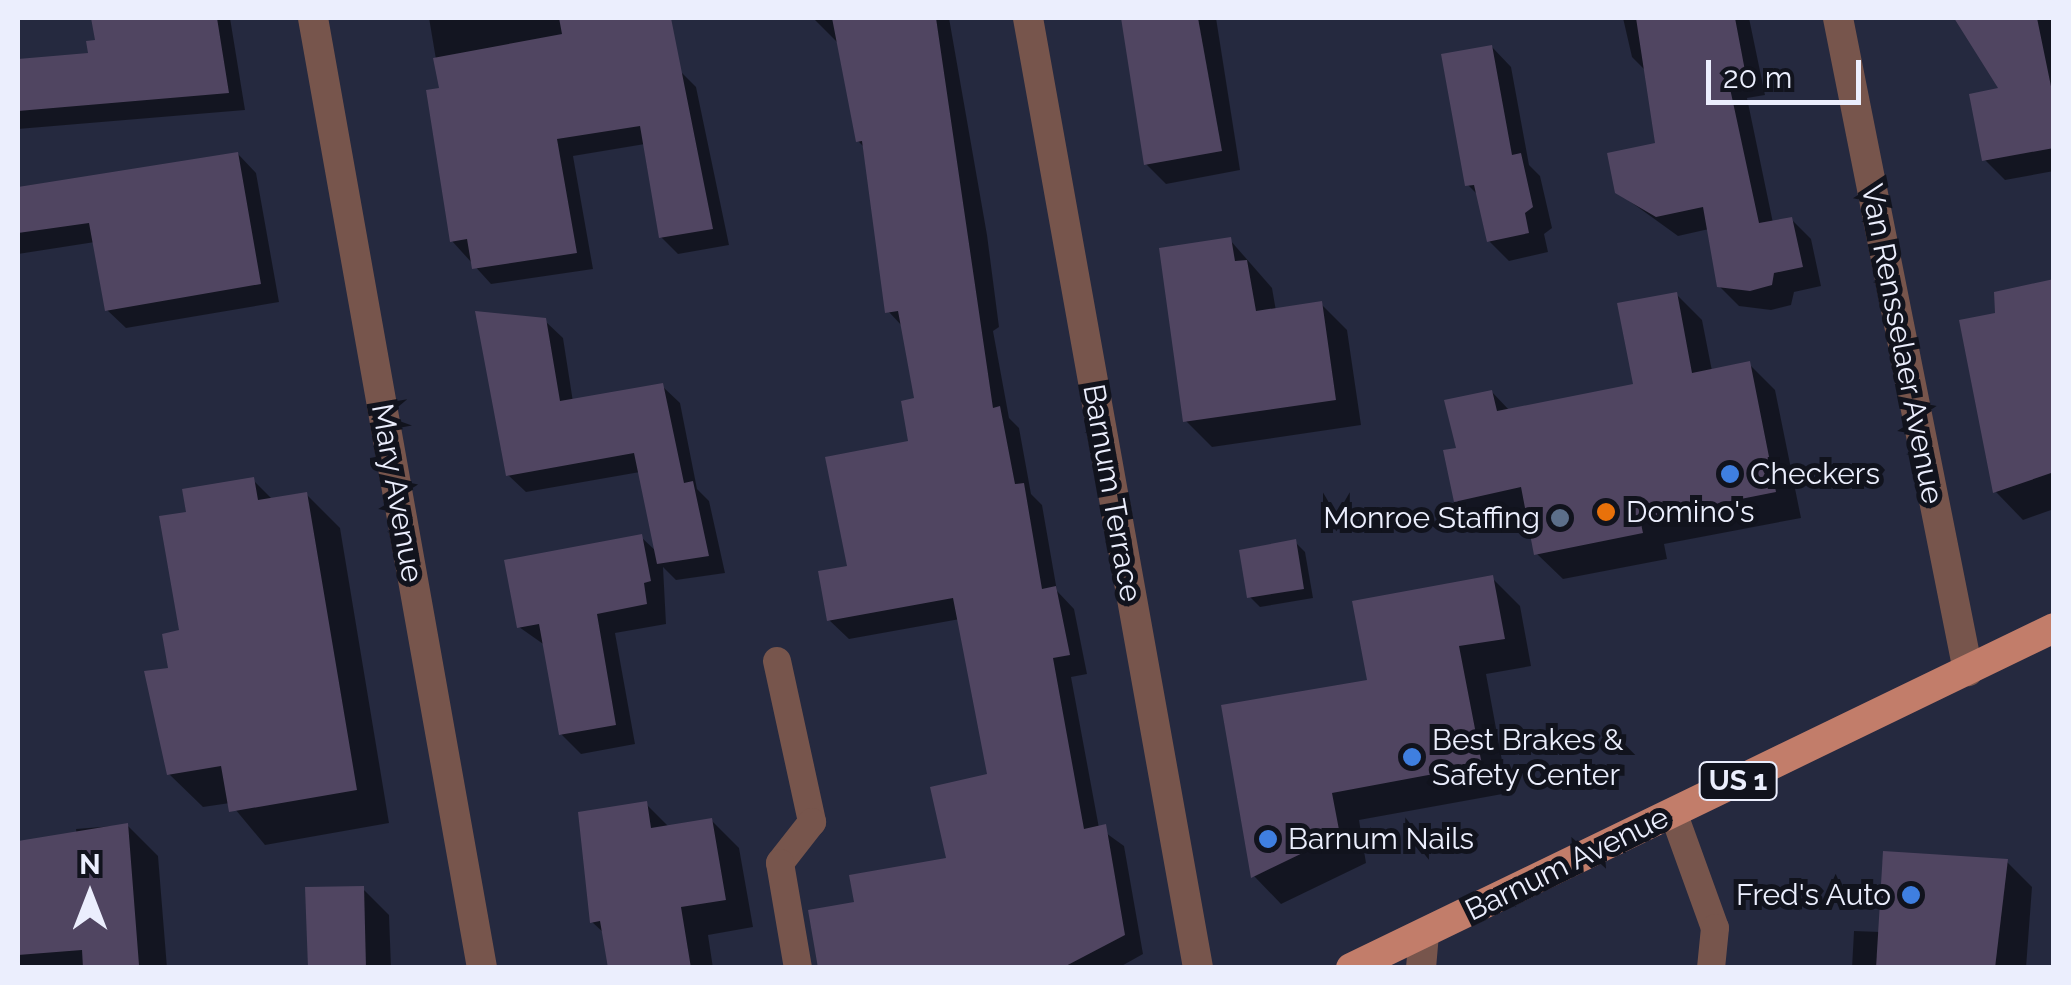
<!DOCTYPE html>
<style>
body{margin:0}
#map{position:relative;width:2071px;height:985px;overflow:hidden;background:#25293f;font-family:Raleway,sans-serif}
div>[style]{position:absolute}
.shadow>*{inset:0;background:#0007}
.building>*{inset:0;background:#504561}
.lane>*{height:28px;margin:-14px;padding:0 14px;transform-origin:14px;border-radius:14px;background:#77554c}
.street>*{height:30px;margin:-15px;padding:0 15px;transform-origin:15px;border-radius:15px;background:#77554c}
.primary>*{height:30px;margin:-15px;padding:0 15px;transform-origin:15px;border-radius:15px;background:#c27d6a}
.dots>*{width:28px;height:28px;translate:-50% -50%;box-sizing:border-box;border:5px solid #11131d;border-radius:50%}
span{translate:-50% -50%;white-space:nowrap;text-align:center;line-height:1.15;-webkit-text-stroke:10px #11131d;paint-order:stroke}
.shield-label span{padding:2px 8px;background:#11131d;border:2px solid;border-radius:8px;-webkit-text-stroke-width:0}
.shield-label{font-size:28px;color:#ebeefd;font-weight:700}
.street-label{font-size:30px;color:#ebeefd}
.poi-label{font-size:30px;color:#ebeefd}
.left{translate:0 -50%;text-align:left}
.right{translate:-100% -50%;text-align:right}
.frame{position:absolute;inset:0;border:20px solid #ebeefd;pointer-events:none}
.north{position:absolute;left:40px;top:845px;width:100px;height:100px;-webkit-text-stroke:8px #11131d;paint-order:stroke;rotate:0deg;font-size:28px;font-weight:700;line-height:40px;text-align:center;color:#ebeefd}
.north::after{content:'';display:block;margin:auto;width:35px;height:45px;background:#ebeefd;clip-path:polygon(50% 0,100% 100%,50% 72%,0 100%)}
.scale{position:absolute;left:1706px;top:60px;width:155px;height:45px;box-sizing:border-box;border:5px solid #ebeefd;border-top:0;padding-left:12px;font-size:30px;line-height:35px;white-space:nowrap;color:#ebeefd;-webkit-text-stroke:8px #11131d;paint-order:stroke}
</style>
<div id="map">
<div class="shadow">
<div style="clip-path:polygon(94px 18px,230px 18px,245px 110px,18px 129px,18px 62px,91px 55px,98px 42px)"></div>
<div style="clip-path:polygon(429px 18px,624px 18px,634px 77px,679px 70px,696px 87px,729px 245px,678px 254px,661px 237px,645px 144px,573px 156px,593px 269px,491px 284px,452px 241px,441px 89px)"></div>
<div style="clip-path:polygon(813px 18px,949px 18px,987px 235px,999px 327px,993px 331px,1009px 418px,1019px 428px,1031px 494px,1042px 505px,1057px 591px,1074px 609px,1087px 674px,1071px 677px,1099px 828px,1124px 846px,1143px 954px,1118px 968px,820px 968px,856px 904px,949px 860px,990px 776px,960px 619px,849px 639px,829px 620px,910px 443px,917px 400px,903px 327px,888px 311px,866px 149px,858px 141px,838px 43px)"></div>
<div style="clip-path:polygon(1122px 18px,1216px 18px,1240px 170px,1166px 184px,1146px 164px)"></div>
<div style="clip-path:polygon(1623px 18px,1749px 18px,1765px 95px,1747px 98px,1773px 223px,1791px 219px,1811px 239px,1821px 286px,1794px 292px,1791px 305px,1771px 310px,1739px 306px,1719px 286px,1709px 229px,1678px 236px,1617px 192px,1658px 144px,1645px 70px,1632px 57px)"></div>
<div style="clip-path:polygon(1961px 18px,2054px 18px,2054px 171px,2005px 180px,1985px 160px,2003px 90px)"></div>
<div style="clip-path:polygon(1492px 47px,1511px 67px,1529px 165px,1540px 176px,1552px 228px,1544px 234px,1548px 252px,1509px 261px,1489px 241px,1480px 197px,1468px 185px)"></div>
<div style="clip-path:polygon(238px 154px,256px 173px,279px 302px,126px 328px,107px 310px,95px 242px,18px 254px,18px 190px)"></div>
<div style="clip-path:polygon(1230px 240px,1272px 288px,1276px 311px,1321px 304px,1347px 330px,1361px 425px,1212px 447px,1186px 421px)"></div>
<div style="clip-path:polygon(2054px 281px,2054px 509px,2023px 520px,1996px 492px,1997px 315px)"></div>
<div style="clip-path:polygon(1676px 294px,1702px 320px,1712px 371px,1749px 364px,1775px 390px,1801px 518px,1664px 544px,1667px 559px,1563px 579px,1537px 554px,1529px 516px,1482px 526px,1456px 500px,1459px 450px,1492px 392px,1510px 411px,1636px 386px)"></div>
<div style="clip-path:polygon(545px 321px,563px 338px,573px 402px,662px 386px,680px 403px,697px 489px,709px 501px,725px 573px,676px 580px,663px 567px,666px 624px,615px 633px,635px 744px,581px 754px,561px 734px,546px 646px,519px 627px,641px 537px,657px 552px,640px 472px,526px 492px,508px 475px)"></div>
<div style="clip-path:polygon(253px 480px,273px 500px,306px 494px,340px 528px,389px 823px,265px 845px,230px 803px,203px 807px,169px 774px,147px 673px,171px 670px,182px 632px,189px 514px)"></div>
<div style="clip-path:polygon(1295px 542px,1305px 552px,1313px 598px,1260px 607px,1250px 597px)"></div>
<div style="clip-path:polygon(1492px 578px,1520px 606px,1531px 666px,1486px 674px,1508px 793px,1359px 820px,1366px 863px,1281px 904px,1254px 876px,1370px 682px)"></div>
<div style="clip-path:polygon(646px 804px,669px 827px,711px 820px,739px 848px,753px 927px,708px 935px,713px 968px,610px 968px,605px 934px,592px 922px)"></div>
<div style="clip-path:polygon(127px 825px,158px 856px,167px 968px,18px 968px,18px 843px,77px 839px,76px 829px)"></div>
<div style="clip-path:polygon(2006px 861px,2032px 887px,2026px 968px,1852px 968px,1854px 931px,1881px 932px)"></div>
<div style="clip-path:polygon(363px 889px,389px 915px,391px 968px,313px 968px)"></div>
</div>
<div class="building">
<div style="clip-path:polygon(91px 18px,217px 18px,229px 93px,18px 111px,18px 59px,88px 53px,86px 41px,95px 40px)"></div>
<div style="clip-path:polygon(559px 18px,671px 18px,713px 229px,659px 238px,640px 126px,557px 139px,577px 253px,472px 269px,467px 239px,450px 242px,426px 90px,439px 88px,433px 58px,562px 34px)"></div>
<div style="clip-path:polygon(832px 18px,936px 18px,993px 408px,1000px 406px,1015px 484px,1024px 483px,1042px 589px,1056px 586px,1070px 655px,1053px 658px,1084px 829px,1106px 824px,1125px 935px,1062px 968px,818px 968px,808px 910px,854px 902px,849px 875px,946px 858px,930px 787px,987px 774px,953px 598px,827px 621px,818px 571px,847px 566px,825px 457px,908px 441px,901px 401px,914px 398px,898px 311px,885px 313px,862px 141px,856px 142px)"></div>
<div style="clip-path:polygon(1121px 18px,1198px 18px,1222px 151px,1144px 165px)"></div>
<div style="clip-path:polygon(1636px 18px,1735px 18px,1746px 76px,1728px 79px,1759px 223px,1792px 217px,1803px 267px,1774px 273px,1772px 285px,1750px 291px,1717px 287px,1703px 207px,1656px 217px,1615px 193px,1607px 153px,1655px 143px)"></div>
<div style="clip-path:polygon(1954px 18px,2037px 18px,2054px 101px,2054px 148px,1982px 161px,1969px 94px,1998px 88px)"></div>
<div style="clip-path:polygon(1492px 45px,1512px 155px,1521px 153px,1533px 207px,1525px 213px,1529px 233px,1487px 242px,1474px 185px,1465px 186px,1441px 54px)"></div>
<div style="clip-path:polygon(238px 152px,261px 284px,105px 311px,89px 223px,18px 233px,18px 187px)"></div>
<div style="clip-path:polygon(1231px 237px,1235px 261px,1247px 260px,1256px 311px,1322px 301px,1336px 400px,1183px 422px,1159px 248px)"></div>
<div style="clip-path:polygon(2054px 279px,2054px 472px,1993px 493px,1959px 320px,1995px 313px,1994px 292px)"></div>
<div style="clip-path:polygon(1677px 292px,1692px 373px,1750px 361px,1776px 492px,1640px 519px,1643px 533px,1534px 555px,1521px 487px,1454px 502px,1443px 450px,1456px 448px,1444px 400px,1492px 390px,1497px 411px,1633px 384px,1617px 303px)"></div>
<div style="clip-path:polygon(475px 311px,546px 318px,560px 401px,663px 383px,684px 483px,693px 481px,709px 556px,657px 564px,634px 453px,506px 476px)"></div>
<div style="clip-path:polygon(254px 477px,258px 500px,307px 492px,357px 790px,229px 812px,221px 766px,167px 775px,144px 671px,168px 668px,162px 634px,179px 630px,159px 516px,186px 512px,182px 489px)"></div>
<div style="clip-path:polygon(642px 534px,651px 581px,644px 583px,647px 604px,597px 614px,616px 725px,559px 735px,539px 624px,517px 628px,504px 560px)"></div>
<div style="clip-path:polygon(1296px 539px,1304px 589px,1247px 598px,1239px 550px)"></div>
<div style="clip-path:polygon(1493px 575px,1505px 639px,1459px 646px,1482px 765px,1332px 793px,1340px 835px,1251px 878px,1221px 705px,1367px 680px,1352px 601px)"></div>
<div style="clip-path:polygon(647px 801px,651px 828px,712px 818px,726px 900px,681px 907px,691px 968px,608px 968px,600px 921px,590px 923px,578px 812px)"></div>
<div style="clip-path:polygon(128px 823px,139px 965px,83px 968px,82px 950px,18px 955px,18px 841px)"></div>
<div style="clip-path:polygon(1883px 851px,2008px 859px,1995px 968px,1876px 968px)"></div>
<div style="clip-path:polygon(364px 886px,366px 968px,308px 968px,305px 887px)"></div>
</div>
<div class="lane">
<div style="left:777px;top:661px;width:165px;rotate:77.7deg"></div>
<div style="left:812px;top:822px;width:52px;rotate:128deg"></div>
<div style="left:780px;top:863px;width:107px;rotate:80.3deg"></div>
<div style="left:1673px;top:812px;width:123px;rotate:70.1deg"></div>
<div style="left:1715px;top:928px;width:40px;rotate:95.7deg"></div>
</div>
<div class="street">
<div style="left:313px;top:18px;width:965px;rotate:79.91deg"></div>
<div style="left:1028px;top:18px;width:965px;rotate:79.85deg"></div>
<div style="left:1838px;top:18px;width:666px;rotate:78.74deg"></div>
<div style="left:1421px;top:968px;width:34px;rotate:-85deg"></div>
</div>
<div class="primary">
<div style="left:1351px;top:968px;width:781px;rotate:-25.81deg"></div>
</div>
<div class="dots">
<div style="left:1730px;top:474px;background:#3f7fe0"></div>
<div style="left:1606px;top:512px;background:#e8710a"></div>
<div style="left:1560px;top:518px;background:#5c6f8a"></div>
<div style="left:1412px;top:757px;background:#3f7fe0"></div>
<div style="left:1268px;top:839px;background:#3f7fe0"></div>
<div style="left:1911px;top:895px;background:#3f7fe0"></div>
</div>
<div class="shield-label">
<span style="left:1738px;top:781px">US 1</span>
</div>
<div class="street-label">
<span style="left:1902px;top:344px;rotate:79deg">Van Rensselaer Avenue</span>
<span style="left:397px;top:493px;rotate:80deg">Mary Avenue</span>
<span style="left:1112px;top:493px;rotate:80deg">Barnum Terrace</span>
<span style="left:1567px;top:864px;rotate:-26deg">Barnum Avenue</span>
</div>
<div class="poi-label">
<span class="left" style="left:1750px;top:474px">Checkers</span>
<span class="left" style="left:1626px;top:512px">Domino's</span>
<span class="right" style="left:1540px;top:518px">Monroe Staffing</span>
<span class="left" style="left:1432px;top:757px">Best Brakes &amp;<br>Safety Center</span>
<span class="left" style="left:1288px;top:839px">Barnum Nails</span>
<span class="right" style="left:1891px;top:895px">Fred's Auto</span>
</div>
<div class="frame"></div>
<div class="north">N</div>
<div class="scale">20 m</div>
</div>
